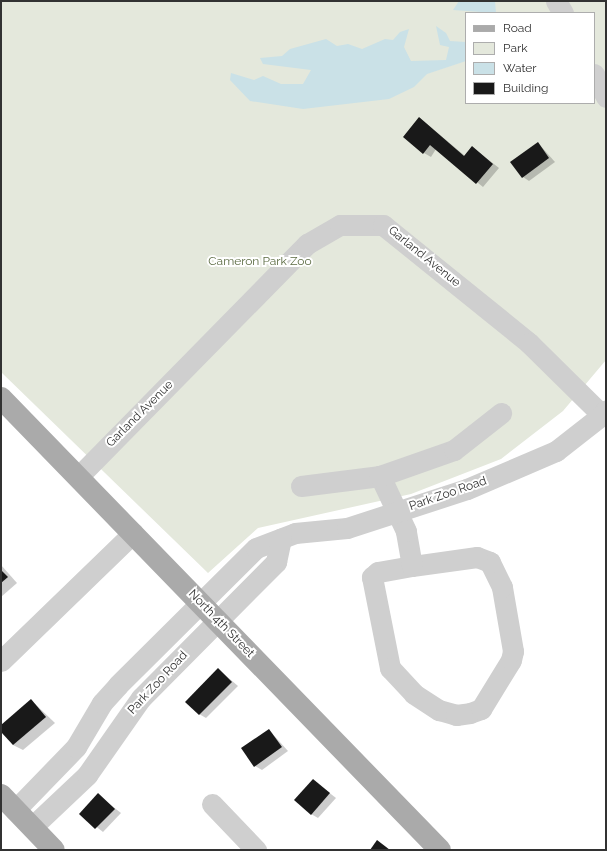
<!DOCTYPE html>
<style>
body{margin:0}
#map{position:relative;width:607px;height:851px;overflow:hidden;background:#fff;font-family:Raleway,sans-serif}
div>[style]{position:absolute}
.green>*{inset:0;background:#e4e8dc}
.water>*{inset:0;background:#cae1e7}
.shadow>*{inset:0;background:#0003}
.building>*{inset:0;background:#191919}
.minor>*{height:21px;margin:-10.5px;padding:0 10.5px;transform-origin:10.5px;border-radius:10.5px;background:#cfcfcf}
.major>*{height:22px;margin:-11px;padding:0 11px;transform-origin:11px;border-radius:11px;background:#aaa}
span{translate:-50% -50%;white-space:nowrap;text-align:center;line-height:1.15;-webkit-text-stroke:4px #fff;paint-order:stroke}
.street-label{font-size:12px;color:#323232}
.park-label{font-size:12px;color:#5b6b42}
.frame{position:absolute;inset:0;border:2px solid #323232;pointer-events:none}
.legend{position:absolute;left:465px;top:12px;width:130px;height:92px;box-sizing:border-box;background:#fff;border:1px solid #adadad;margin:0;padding:5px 7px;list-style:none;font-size:12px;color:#323232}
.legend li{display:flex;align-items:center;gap:8px;height:20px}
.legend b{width:20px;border:1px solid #adadad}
</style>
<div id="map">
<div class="green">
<div style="clip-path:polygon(evenodd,1px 1px,606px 1px,606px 360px,563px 411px,501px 459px,411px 494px,258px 528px,208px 573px,1px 372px,1px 1px,466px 13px,594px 13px,594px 103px,466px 103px,466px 13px)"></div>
</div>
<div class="water">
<div style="clip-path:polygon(459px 1px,495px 1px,496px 13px,453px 10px)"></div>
<div style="clip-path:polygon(436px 26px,446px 33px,450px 41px,466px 42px,466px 61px,427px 74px,414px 87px,389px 99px,303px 109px,250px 101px,230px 80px,231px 73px,254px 80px,263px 76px,281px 84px,303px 84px,311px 70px,263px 64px,260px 58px,282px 56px,290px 49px,326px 39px,337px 46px,348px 44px,362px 49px,385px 39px,393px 40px,400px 32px,409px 29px,404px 47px,411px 61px,446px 60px,449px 47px,440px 45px)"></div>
</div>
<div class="shadow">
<div style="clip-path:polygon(420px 118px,465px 156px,472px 147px,499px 168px,483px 187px,436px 149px,431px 157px,424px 153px,404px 137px)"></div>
<div style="clip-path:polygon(538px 143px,555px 162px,529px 181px,523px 177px)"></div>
<div style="clip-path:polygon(1px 565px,17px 583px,1px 597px)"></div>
<div style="clip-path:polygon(218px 669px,238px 686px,206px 718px,199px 714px)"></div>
<div style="clip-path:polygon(31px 700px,55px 723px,23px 750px,13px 745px,1px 726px)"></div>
<div style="clip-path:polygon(269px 730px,288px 751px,262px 770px,255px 766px)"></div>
<div style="clip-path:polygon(313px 780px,336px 798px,318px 818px,311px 814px)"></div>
<div style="clip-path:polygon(98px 795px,121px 813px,103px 832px,80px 814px)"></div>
</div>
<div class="building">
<div style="clip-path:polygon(419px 117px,464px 156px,472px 146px,493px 164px,476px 184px,430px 145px,423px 154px,403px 137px)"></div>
<div style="clip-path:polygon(538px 142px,549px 158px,522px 178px,510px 162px)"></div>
<div style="clip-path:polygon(1px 570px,8px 577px,1px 583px)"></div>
<div style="clip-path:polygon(218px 668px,232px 682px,199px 715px,185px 702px)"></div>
<div style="clip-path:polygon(31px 699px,46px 717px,13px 745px,1px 732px,1px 725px)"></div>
<div style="clip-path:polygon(269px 729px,282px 747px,254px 767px,241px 748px)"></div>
<div style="clip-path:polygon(313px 779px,330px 793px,311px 815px,294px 800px)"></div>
<div style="clip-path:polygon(98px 793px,115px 809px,95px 829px,79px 814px)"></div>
<div style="clip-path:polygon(377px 840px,390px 850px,370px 850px)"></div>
</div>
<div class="minor">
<div style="left:556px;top:1px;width:14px;rotate:60deg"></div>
<div style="left:594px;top:74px;width:26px;rotate:62deg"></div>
<div style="left:78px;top:477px;width:327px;rotate:-45.5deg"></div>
<div style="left:307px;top:244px;width:38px;rotate:-30deg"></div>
<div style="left:340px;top:225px;width:43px"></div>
<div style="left:383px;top:225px;width:188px;rotate:38.9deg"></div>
<div style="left:529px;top:343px;width:103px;rotate:44.6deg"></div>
<div style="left:602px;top:415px;width:6px;rotate:-51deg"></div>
<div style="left:301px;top:486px;width:80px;rotate:-7.2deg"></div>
<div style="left:412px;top:566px;width:35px;rotate:170deg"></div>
<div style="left:378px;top:572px;width:8px;rotate:140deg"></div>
<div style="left:372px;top:577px;width:93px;rotate:78.8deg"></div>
<div style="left:390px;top:668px;width:35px;rotate:47deg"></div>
<div style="left:414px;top:694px;width:30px;rotate:33deg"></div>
<div style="left:439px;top:710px;width:18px;rotate:16deg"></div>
<div style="left:456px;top:715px;width:14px;rotate:-8deg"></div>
<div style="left:470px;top:713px;width:12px;rotate:-20deg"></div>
<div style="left:481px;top:709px;width:57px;rotate:-58.5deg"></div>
<div style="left:511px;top:660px;width:9px;rotate:-77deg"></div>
<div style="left:513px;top:651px;width:65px;rotate:-99.8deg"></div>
<div style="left:502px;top:587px;width:28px;rotate:-116deg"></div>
<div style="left:490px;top:562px;width:14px;rotate:-159deg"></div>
<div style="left:477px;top:557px;width:66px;rotate:172.1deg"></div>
<div style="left:412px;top:566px;width:36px;rotate:-100deg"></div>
<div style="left:406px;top:531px;width:61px;rotate:-115.3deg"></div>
<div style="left:380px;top:476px;width:78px;rotate:-19.4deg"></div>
<div style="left:454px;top:450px;width:60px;rotate:-38.2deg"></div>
<div style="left:1px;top:661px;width:184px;rotate:-44.1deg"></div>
<div style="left:212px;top:804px;width:64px;rotate:46.3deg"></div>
<div style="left:15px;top:810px;width:88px;rotate:-45.9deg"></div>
<div style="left:76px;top:747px;width:51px;rotate:-59.4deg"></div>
<div style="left:102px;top:703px;width:24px;rotate:-48deg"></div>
<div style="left:118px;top:685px;width:194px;rotate:-44.8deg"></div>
<div style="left:256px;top:548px;width:42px;rotate:-21deg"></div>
<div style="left:295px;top:533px;width:52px;rotate:-5.5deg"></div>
<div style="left:347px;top:528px;width:126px;rotate:-18deg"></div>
<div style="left:467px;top:489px;width:97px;rotate:-23.1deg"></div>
<div style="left:556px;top:451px;width:58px;rotate:-38deg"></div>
<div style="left:32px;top:827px;width:76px;rotate:-43.4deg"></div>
<div style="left:87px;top:775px;width:94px;rotate:-55deg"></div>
<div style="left:141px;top:698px;width:192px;rotate:-45.2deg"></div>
<div style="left:276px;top:562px;width:24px;rotate:-78deg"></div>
</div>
<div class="major">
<div style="left:1px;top:398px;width:630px;rotate:45.84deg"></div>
<div style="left:1px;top:795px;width:76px;rotate:46.1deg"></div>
</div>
<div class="street-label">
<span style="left:424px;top:257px;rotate:39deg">Garland Avenue</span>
<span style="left:140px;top:414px;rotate:-45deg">Garland Avenue</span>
<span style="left:448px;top:494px;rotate:-19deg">Park Zoo Road</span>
<span style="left:221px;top:624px;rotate:46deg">North 4th Street</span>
<span style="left:158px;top:683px;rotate:-47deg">Park Zoo Road</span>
</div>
<div class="park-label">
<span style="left:260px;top:262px">Cameron Park Zoo</span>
</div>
<div class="frame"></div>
<ul class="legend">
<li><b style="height:5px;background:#aaa"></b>Road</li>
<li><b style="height:11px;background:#e4e8dc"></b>Park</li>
<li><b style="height:11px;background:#cae1e7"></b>Water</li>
<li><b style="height:11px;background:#191919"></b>Building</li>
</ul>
</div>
